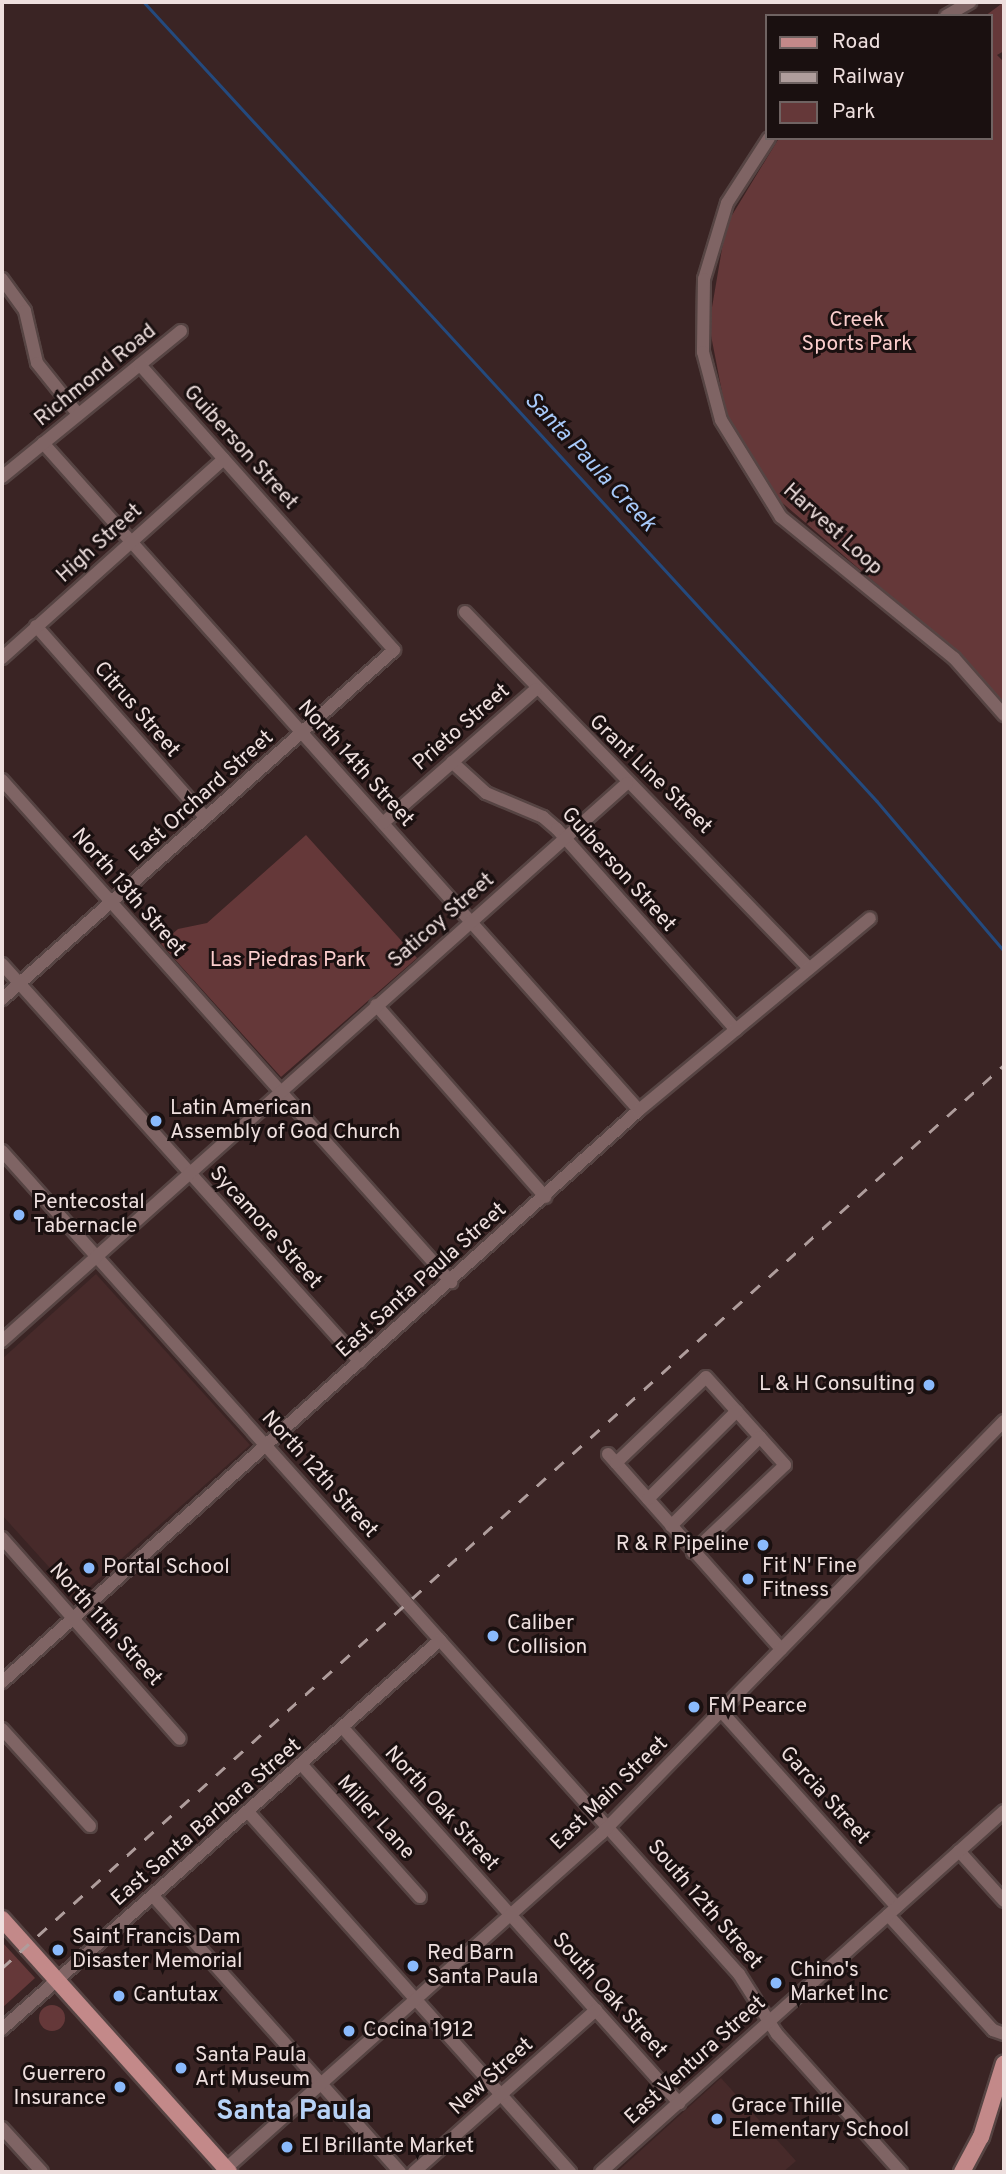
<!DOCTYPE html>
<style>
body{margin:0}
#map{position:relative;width:1006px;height:2174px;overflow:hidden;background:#3a2424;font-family:Overpass,sans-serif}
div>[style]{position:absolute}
.built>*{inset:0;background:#472a2a}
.green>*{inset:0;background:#653839}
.round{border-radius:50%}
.stream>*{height:2.5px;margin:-1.25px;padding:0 1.25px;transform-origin:1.25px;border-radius:1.25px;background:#244a7e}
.roads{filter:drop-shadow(2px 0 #564443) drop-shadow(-2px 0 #564443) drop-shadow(0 2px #564443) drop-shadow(0 -2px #564443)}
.minor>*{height:12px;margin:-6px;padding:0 6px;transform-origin:6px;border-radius:6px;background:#7f6464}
.major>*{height:16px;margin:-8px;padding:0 8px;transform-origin:8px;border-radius:8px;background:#c38989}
.rail>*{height:2.5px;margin-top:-1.25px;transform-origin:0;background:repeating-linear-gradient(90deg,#af9d9c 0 12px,transparent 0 24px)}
.dots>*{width:19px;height:19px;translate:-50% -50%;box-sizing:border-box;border:4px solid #1a1010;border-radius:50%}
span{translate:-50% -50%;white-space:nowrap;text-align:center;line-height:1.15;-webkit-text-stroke:6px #1a1010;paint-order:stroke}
.park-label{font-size:21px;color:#fbcecd}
.street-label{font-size:21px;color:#eedfde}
.poi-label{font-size:21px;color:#eedfde}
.left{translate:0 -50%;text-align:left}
.right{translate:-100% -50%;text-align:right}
.water-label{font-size:23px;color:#a7c9f9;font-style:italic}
.district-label{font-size:28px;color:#b7d2f7;font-weight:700}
.frame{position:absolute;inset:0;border:4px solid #eedfde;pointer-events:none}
.legend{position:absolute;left:765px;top:14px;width:228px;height:126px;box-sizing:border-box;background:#1a1010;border:2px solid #6f6362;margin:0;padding:9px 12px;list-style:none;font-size:21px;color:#eedfde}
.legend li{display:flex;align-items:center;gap:14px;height:35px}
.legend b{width:35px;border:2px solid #6f6362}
</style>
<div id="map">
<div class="built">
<div style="clip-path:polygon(96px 1274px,250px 1445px,77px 1598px,2px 1515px,2px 1359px)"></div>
<div style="clip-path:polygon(721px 2078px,796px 2161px,783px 2172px,617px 2172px)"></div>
</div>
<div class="green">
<div style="clip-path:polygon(1004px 2px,1004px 51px,997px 55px,1004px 62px,1004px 705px,958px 654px,772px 494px,727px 418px,709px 325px,726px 225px,779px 138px,990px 138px,990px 16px,985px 16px)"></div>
<div style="clip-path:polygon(306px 835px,417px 958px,281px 1077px,161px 944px,178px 929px,207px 923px)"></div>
<div style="clip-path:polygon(2px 1942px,35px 1978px,2px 2008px)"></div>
<div class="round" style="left:39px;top:2005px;width:26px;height:26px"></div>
</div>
<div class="stream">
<div style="left:144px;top:2px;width:1084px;rotate:47.47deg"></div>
<div style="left:877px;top:801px;width:197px;rotate:49.7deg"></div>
</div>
<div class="roads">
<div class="minor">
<div style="left:946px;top:16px;width:28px;rotate:-30deg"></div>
<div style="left:769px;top:138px;width:77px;rotate:122.9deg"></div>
<div style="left:727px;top:203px;width:79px;rotate:106.8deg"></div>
<div style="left:704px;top:279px;width:73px;rotate:90.8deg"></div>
<div style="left:703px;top:352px;width:70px;rotate:75.2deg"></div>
<div style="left:721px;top:420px;width:114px;rotate:58.3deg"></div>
<div style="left:781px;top:517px;width:223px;rotate:39.2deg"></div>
<div style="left:954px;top:658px;width:76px;rotate:48.7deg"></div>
<div style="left:2px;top:279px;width:39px;rotate:54deg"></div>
<div style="left:25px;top:311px;width:53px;rotate:77deg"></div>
<div style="left:37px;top:363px;width:65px;rotate:51.2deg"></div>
<div style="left:43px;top:443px;width:894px;rotate:48.22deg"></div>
<div style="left:2px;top:477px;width:231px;rotate:-39.2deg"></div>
<div style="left:465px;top:612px;width:492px;rotate:46deg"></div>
<div style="left:36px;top:626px;width:256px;rotate:48.5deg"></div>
<div style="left:2px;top:658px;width:298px;rotate:-41.9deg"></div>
<div style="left:452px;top:762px;width:46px;rotate:42.4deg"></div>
<div style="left:486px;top:793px;width:62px;rotate:22.8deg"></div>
<div style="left:543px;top:817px;width:18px;rotate:41deg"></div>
<div style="left:557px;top:829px;width:269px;rotate:48.3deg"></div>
<div style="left:2px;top:780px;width:674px;rotate:48.19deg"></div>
<div style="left:383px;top:823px;width:203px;rotate:-41.2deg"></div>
<div style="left:2px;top:964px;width:535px;rotate:48.03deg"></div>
<div style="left:2px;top:999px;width:525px;rotate:-41.68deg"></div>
<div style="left:394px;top:650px;width:382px;rotate:-131.7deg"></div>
<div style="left:376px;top:1005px;width:256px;rotate:48.6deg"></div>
<div style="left:2px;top:1151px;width:1105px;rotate:48.16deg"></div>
<div style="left:739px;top:1974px;width:71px;rotate:57.7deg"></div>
<div style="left:777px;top:2034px;width:186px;rotate:48.1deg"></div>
<div style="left:2px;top:1341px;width:838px;rotate:-41.76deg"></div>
<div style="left:608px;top:1454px;width:261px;rotate:48.4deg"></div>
<div style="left:616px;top:1463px;width:124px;rotate:-43.7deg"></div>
<div style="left:706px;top:1377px;width:118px;rotate:48.1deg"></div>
<div style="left:785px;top:1465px;width:127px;rotate:136.6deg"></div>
<div style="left:648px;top:1499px;width:125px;rotate:-44.7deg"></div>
<div style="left:671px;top:1526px;width:126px;rotate:-45deg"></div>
<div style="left:2px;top:1538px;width:268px;rotate:48.5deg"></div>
<div style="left:2px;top:1682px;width:856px;rotate:-41.92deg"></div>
<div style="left:639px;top:1110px;width:300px;rotate:-39.7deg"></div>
<div style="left:721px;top:1711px;width:263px;rotate:48.1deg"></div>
<div style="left:343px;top:1728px;width:504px;rotate:48.14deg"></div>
<div style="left:2px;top:1729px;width:131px;rotate:47.8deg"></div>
<div style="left:302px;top:1765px;width:177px;rotate:48.2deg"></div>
<div style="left:249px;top:1813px;width:482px;rotate:48.2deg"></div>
<div style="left:959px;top:1851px;width:67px;rotate:48deg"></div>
<div style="left:154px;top:1897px;width:369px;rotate:48.2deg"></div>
<div style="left:888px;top:1915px;width:156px;rotate:47.6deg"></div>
<div style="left:993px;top:2030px;width:12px;rotate:20deg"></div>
<div style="left:2px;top:2029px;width:586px;rotate:-41.61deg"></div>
<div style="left:2px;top:2128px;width:59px;rotate:47.7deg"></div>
<div style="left:222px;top:2172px;width:508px;rotate:-41.73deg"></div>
<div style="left:601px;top:1834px;width:577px;rotate:-45.7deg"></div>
<div style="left:414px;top:2172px;width:244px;rotate:-41.7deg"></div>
<div style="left:601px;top:2172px;width:541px;rotate:-41.85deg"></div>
</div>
<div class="major">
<div style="left:2px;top:1919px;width:340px;rotate:48.1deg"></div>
<div style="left:962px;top:2172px;width:40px;rotate:-62deg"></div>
<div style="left:981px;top:2137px;width:77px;rotate:-72.7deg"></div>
</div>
</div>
<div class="rail">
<div style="left:2px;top:1968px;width:1349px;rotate:-42.03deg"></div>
</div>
<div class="dots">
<div style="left:156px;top:1121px;background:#8abafc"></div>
<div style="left:19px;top:1215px;background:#8abafc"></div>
<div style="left:929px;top:1385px;background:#8abafc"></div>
<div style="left:763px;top:1545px;background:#8abafc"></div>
<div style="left:89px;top:1568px;background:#8abafc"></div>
<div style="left:748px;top:1579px;background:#8abafc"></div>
<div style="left:493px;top:1636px;background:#8abafc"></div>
<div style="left:694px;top:1707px;background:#8abafc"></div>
<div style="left:58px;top:1950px;background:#8abafc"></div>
<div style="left:413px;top:1966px;background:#8abafc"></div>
<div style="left:776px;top:1983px;background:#8abafc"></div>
<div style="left:119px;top:1996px;background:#8abafc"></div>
<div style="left:349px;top:2031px;background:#8abafc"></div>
<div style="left:181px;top:2068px;background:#8abafc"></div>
<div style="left:120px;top:2087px;background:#8abafc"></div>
<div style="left:717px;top:2119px;background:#8abafc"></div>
<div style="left:287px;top:2147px;background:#8abafc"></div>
</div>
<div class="park-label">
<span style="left:857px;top:333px">Creek<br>Sports Park</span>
<span style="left:288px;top:961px">Las Piedras Park</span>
</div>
<div class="street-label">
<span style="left:96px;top:376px;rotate:-39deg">Richmond Road</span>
<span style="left:240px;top:448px;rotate:48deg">Guiberson Street</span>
<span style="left:832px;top:530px;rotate:42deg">Harvest Loop</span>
<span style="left:100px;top:544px;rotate:-42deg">High Street</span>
<span style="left:136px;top:710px;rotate:49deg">Citrus Street</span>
<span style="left:462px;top:728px;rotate:-41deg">Prieto Street</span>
<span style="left:355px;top:764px;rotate:48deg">North 14th Street</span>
<span style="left:650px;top:775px;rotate:44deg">Grant Line Street</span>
<span style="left:202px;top:797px;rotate:-42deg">East Orchard Street</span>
<span style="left:618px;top:870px;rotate:48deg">Guiberson Street</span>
<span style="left:128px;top:893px;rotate:49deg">North 13th Street</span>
<span style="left:442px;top:921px;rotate:-41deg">Saticoy Street</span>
<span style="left:265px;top:1228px;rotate:48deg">Sycamore Street</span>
<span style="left:422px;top:1281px;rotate:-42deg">East Santa Paula Street</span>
<span style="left:319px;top:1475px;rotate:48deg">North 12th Street</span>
<span style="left:105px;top:1625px;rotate:48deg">North 11th Street</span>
<span style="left:610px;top:1794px;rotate:-44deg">East Main Street</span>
<span style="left:824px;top:1796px;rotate:48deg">Garcia Street</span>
<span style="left:441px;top:1809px;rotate:48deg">North Oak Street</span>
<span style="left:375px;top:1818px;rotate:48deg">Miller Lane</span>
<span style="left:207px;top:1823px;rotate:-41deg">East Santa Barbara Street</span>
<span style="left:704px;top:1905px;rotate:49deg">South 12th Street</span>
<span style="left:609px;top:1996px;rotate:48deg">South Oak Street</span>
<span style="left:696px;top:2061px;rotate:-42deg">East Ventura Street</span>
<span style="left:492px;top:2077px;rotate:-42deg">New Street</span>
</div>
<div class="poi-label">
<span class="left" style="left:170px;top:1121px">Latin American<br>Assembly of God Church</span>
<span class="left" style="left:33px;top:1215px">Pentecostal<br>Tabernacle</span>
<span class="right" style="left:915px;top:1385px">L &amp; H Consulting</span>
<span class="right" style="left:749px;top:1545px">R &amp; R Pipeline</span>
<span class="left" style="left:762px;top:1579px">Fit N' Fine<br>Fitness</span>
<span class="left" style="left:103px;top:1568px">Portal School</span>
<span class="left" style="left:507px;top:1636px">Caliber<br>Collision</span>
<span class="left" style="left:708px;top:1707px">FM Pearce</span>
<span class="left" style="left:72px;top:1950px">Saint Francis Dam<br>Disaster Memorial</span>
<span class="left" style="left:427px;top:1966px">Red Barn<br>Santa Paula</span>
<span class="left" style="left:790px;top:1983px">Chino's<br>Market Inc</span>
<span class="left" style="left:133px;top:1996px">Cantutax</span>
<span class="left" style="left:363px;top:2031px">Cocina 1912</span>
<span class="left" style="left:195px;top:2068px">Santa Paula<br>Art Museum</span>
<span class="right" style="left:106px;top:2087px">Guerrero<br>Insurance</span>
<span class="left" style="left:731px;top:2119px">Grace Thille<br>Elementary School</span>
<span class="left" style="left:301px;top:2147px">El Brillante Market</span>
</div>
<div class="water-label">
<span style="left:589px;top:463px;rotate:47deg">Santa Paula Creek</span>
</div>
<div class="district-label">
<span style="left:294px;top:2112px">Santa Paula</span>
</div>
<div class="frame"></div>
<ul class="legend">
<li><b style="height:9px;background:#c38989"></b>Road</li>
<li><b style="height:9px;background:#af9d9c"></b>Railway</li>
<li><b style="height:19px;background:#653839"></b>Park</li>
</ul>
</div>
